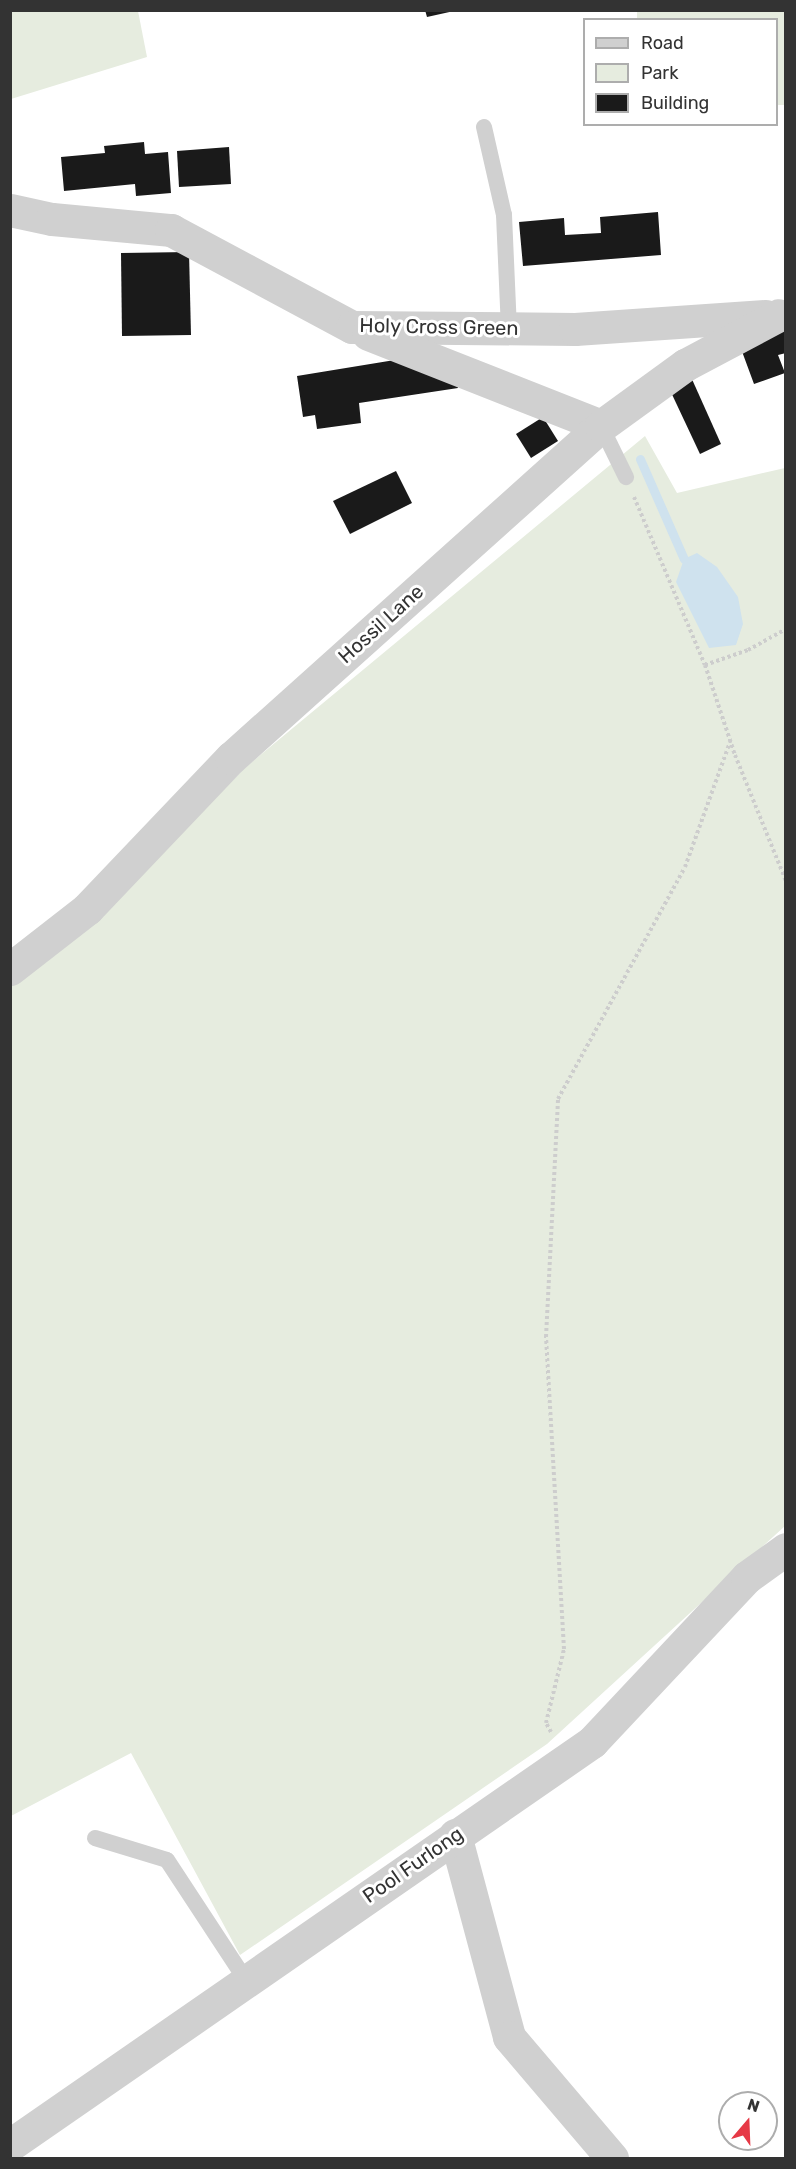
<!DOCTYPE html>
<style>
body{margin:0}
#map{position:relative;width:796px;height:2169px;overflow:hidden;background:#fff;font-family:Rubik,sans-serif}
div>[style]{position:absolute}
.green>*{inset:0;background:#e6ecdf}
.water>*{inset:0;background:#cfe2ee}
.stream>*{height:9px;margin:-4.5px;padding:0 4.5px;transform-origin:4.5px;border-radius:4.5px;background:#cfe2ee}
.building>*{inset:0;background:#1a1a1a}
.path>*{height:4px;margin-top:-2px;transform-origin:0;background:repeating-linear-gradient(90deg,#cdcdcd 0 3px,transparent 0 6px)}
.service>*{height:16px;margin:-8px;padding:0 8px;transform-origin:8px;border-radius:8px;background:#d0d0d0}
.minor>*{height:33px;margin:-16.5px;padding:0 16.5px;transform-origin:16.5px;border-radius:16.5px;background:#d0d0d0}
span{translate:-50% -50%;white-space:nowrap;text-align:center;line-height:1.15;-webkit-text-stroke:6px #fff;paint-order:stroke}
.street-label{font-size:20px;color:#333}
.frame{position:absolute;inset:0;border:12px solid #333;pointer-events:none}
.legend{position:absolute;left:583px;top:18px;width:195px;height:108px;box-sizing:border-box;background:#fff;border:2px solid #adadad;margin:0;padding:8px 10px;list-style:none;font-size:18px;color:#333}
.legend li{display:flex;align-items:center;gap:12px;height:30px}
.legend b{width:30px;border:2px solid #adadad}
.north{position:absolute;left:718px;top:2091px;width:60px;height:60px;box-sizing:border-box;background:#fff;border:2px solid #adadad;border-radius:50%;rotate:19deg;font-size:16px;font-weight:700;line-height:24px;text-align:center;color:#333}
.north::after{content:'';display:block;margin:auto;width:21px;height:27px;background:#e63946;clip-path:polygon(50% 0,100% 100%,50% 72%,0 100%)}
</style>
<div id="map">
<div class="green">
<div style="clip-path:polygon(11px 10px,138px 11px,147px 57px,11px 99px)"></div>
<div style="clip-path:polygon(637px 11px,785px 11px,785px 105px,777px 105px,776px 20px,637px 19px)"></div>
<div style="clip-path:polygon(645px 436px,677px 493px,785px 468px,785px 1526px,547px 1744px,240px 1955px,131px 1753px,11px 1816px,11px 985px,96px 919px,246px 767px)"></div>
</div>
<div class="water">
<div style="clip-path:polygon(697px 553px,717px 567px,738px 597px,743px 624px,736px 645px,709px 648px,676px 582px,684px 559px)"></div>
</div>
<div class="stream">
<div style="left:640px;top:459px;width:109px;rotate:66.3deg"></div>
</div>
<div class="building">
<div style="clip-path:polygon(425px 10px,454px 10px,454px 11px,427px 17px)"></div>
<div style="clip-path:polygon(144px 142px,145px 154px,168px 152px,171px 193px,136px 196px,135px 184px,64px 191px,61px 157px,105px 153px,104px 146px)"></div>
<div style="clip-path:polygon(229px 147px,231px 184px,179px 187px,177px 151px)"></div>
<div style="clip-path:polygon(658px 212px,661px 255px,523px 266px,519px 222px,564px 218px,565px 235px,601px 233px,600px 217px)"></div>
<div style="clip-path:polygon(189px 252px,191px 335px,122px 336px,121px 253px)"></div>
<div style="clip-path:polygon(786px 330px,786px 353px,778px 355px,785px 373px,754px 384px,740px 346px)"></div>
<div style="clip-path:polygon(407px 358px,456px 374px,458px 388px,359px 403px,361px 423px,317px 429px,315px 415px,303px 417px,297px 376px)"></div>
<div style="clip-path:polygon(691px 377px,721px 444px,700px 454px,669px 388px)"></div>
<div style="clip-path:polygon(543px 417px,558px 441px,531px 458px,516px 434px)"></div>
<div style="clip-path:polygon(396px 471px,412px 503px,350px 534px,333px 501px)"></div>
</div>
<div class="path">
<div style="left:634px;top:497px;width:182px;rotate:67.1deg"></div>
<div style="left:705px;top:665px;width:95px;rotate:71.6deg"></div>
<div style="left:735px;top:755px;width:136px;rotate:68deg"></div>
<div style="left:705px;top:665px;width:46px;rotate:-19.2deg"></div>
<div style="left:748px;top:650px;width:43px;rotate:-28.9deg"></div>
<div style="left:551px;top:1732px;width:10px;rotate:-119deg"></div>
<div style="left:546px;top:1723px;width:76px;rotate:-76.3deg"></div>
<div style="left:564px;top:1649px;width:313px;rotate:-93.3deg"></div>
<div style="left:546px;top:1337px;width:238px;rotate:-87.1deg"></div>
<div style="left:558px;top:1099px;width:264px;rotate:-61.3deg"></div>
<div style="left:685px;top:867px;width:133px;rotate:-70.2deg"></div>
</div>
<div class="service">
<div style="left:484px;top:127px;width:90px;rotate:77.2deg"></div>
<div style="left:504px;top:215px;width:113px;rotate:87.5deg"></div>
<div style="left:601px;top:426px;width:57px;rotate:63.9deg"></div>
<div style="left:95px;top:1838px;width:75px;rotate:17deg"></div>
<div style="left:167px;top:1860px;width:146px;rotate:56.7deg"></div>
</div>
<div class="minor">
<div style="left:10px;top:210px;width:43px;rotate:12.1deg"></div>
<div style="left:52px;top:219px;width:120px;rotate:5.3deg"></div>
<div style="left:171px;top:230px;width:205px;rotate:28.2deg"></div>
<div style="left:352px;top:327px;width:223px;rotate:0.5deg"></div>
<div style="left:575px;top:329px;width:191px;rotate:-3.9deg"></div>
<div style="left:368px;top:334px;width:251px;rotate:21.5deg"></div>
<div style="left:10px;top:969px;width:98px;rotate:-37.9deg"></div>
<div style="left:87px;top:909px;width:209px;rotate:-46.4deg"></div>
<div style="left:231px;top:758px;width:497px;rotate:-41.9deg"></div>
<div style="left:601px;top:426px;width:104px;rotate:-36deg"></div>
<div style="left:685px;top:365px;width:106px;rotate:-28deg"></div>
<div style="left:455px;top:1835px;width:209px;rotate:75deg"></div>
<div style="left:509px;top:2037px;width:159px;rotate:49.6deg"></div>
<div style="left:10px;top:2145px;width:708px;rotate:-34.7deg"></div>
<div style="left:592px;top:1742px;width:226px;rotate:-46.8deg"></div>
<div style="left:747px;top:1577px;width:48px;rotate:-35.7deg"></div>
</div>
<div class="street-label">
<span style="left:439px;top:327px;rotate:1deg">Holy Cross Green</span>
<span style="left:381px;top:624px;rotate:-42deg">Hossil Lane</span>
<span style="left:413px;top:1865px;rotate:-35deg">Pool Furlong</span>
</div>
<div class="frame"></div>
<ul class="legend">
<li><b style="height:8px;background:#d0d0d0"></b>Road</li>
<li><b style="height:16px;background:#e6ecdf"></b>Park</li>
<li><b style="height:16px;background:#1a1a1a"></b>Building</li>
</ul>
<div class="north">N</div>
</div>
